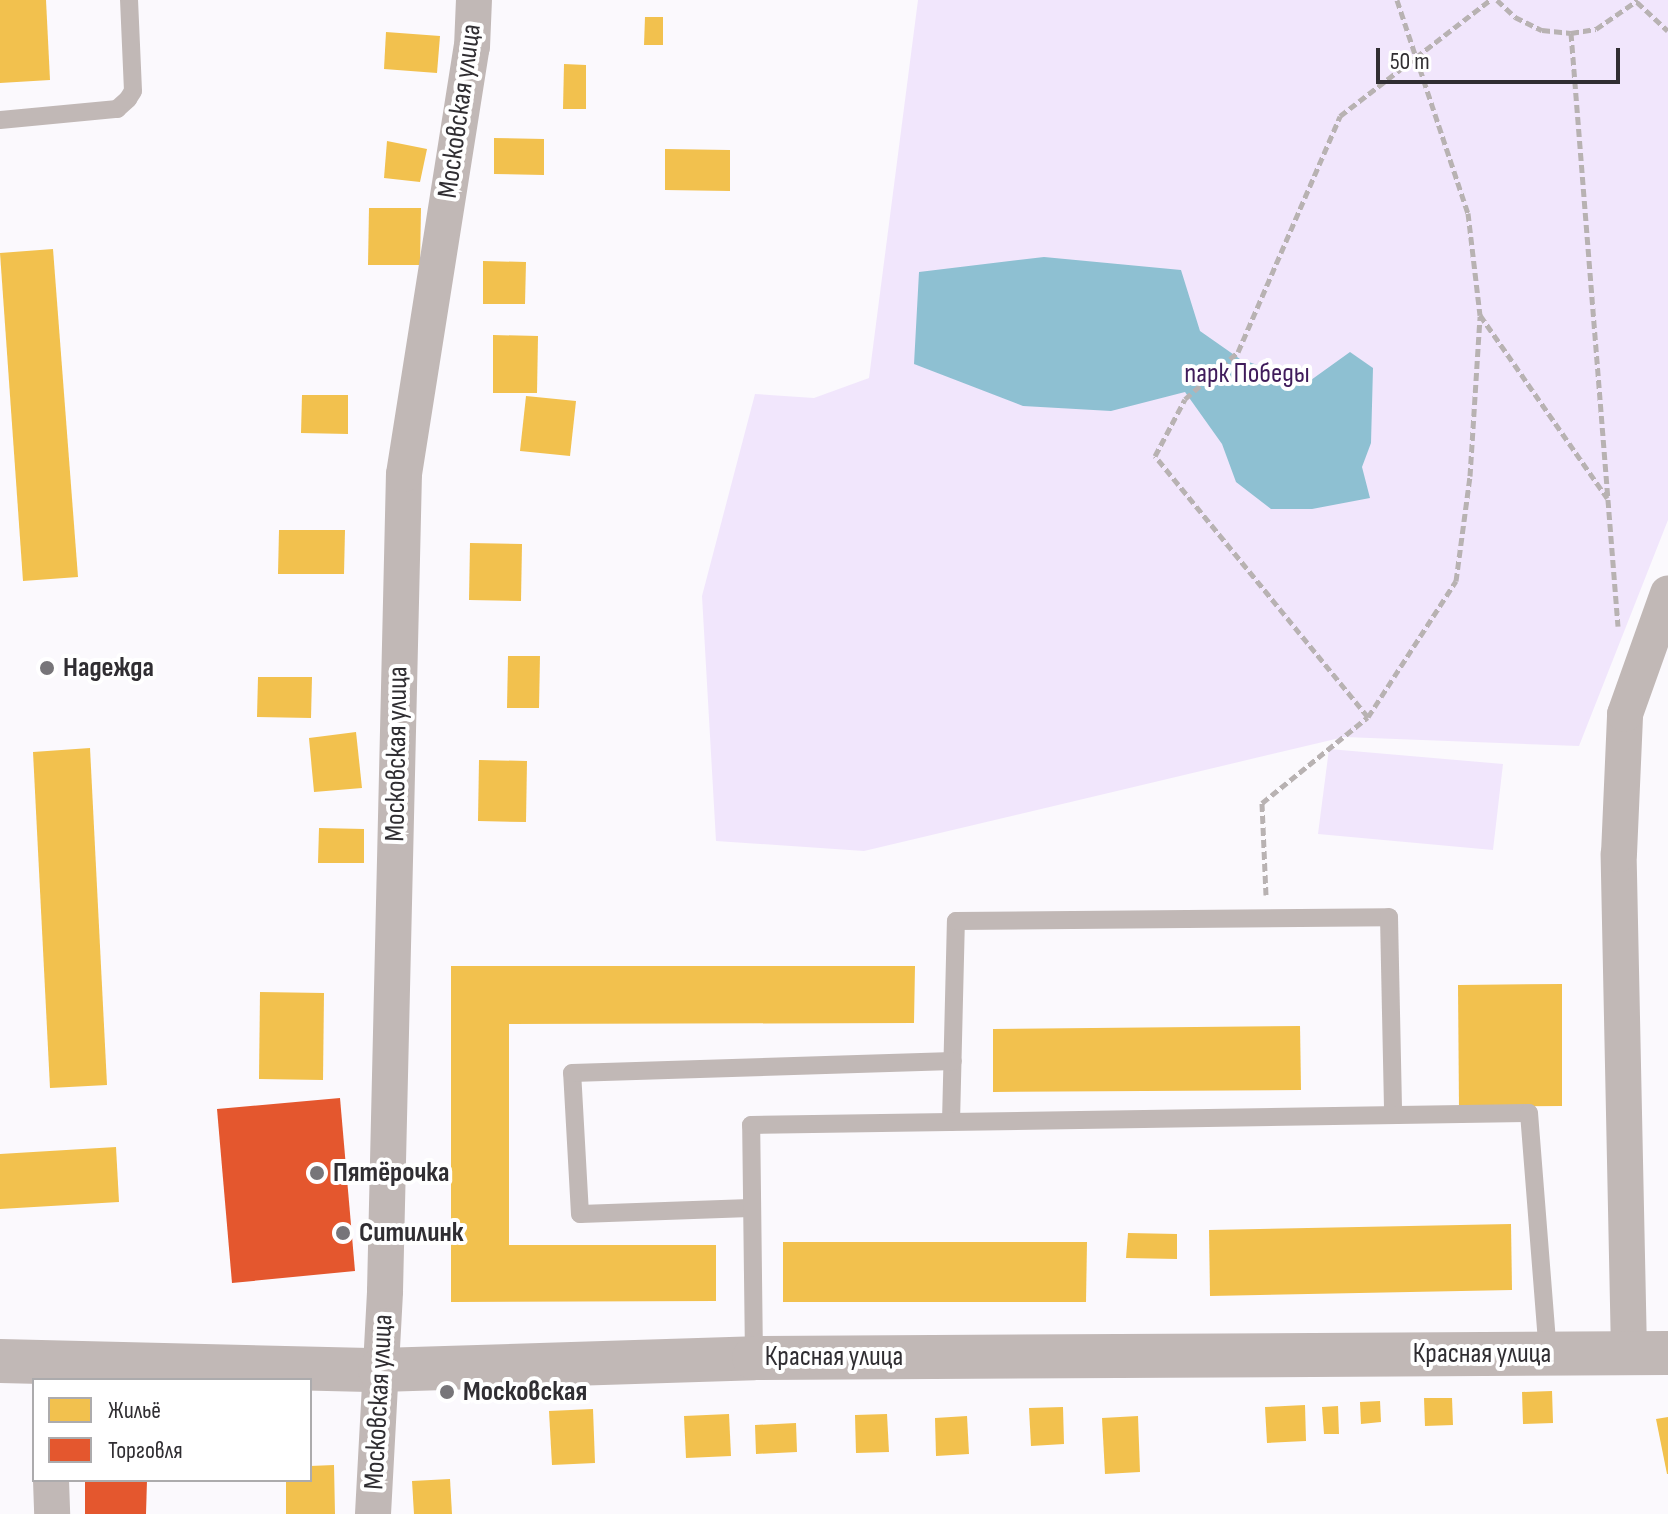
<!DOCTYPE html>
<meta charset="utf-8">
<style>
body{margin:0}
#map{position:relative;width:1668px;height:1514px;overflow:hidden;background:#fbf9fd;font-family:"Sofia Sans Condensed",sans-serif}
div>[style]{position:absolute}
.green>*{inset:0;background:#f1e6fc}
.water>*{inset:0;background:#8ec0d2}
.homes>*{inset:0;background:#f2c14e}
.shops>*{inset:0;background:#e4572e}
.path>*{height:5px;margin-top:-2.5px;transform-origin:0;background:repeating-linear-gradient(90deg,#b8b2b2 0 8px,transparent 0 12px)}
.service>*{height:18px;margin:-9px;padding:0 9px;transform-origin:9px;border-radius:9px;background:#c1b8b6}
.minor>*{height:36px;margin:-18px;padding:0 18px;transform-origin:18px;border-radius:18px;background:#c1b8b6}
.tertiary>*{height:44px;margin:-22px;padding:0 22px;transform-origin:22px;border-radius:22px;background:#c1b8b6}
.dots>*{width:22px;height:22px;translate:-50% -50%;box-sizing:border-box;border:4px solid #fff;border-radius:50%}
span{translate:-50% -50%;white-space:nowrap;text-align:center;line-height:1.15;-webkit-text-stroke:8px #fff;paint-order:stroke}
.street-label{font-size:28px;color:#302e32}
.park-label{font-size:28px;color:#401c5b}
.poi-label{font-size:28px;color:#302e32;font-weight:700}
.left{translate:0 -50%;text-align:left}
.legend{position:absolute;left:32px;top:1378px;width:280px;height:104px;box-sizing:border-box;background:#fff;border:2px solid #acabad;margin:0;padding:10px 14px;list-style:none;font-size:24px;color:#302e32}
.legend li{display:flex;align-items:center;gap:16px;height:40px}
.legend b{width:40px;border:2px solid #acabad}
.scale{position:absolute;left:1376px;top:48px;width:244px;height:36px;box-sizing:border-box;border:4px solid #302e32;border-top:0;padding-left:10px;font-size:24px;line-height:28px;white-space:nowrap;color:#302e32;-webkit-text-stroke:6px #fff;paint-order:stroke}
</style>
<div id="map">
<div class="green">
<div style="clip-path:polygon(918px 0,1668px 0,1668px 520px,1579px 746px,1344px 737px,864px 851px,716px 841px,702px 596px,755px 394px,814px 398px,869px 378px)"></div>
<div style="clip-path:polygon(1329px 749px,1503px 764px,1493px 850px,1318px 834px)"></div>
</div>
<div class="water">
<div style="clip-path:polygon(1044px 257px,1181px 270px,1200px 331px,1240px 359px,1269px 369px,1311px 380px,1350px 352px,1373px 368px,1371px 443px,1362px 467px,1370px 498px,1312px 509px,1271px 509px,1236px 482px,1222px 444px,1185px 392px,1111px 411px,1023px 406px,914px 364px,919px 272px)"></div>
</div>
<div class="homes">
<div style="clip-path:polygon(0 0,46px 0,50px 80px,0 83px)"></div>
<div style="clip-path:polygon(645px 17px,663px 17px,663px 45px,644px 45px)"></div>
<div style="clip-path:polygon(386px 32px,440px 36px,437px 73px,384px 69px)"></div>
<div style="clip-path:polygon(564px 64px,586px 65px,586px 109px,563px 109px)"></div>
<div style="clip-path:polygon(494px 138px,544px 139px,544px 175px,494px 174px)"></div>
<div style="clip-path:polygon(387px 141px,427px 149px,420px 182px,384px 178px)"></div>
<div style="clip-path:polygon(665px 149px,730px 150px,730px 191px,665px 190px)"></div>
<div style="clip-path:polygon(369px 208px,421px 208px,420px 265px,368px 265px)"></div>
<div style="clip-path:polygon(53px 249px,78px 577px,23px 581px,0 253px)"></div>
<div style="clip-path:polygon(483px 261px,526px 262px,525px 304px,483px 304px)"></div>
<div style="clip-path:polygon(493px 335px,538px 336px,537px 393px,493px 393px)"></div>
<div style="clip-path:polygon(302px 395px,348px 395px,348px 434px,301px 433px)"></div>
<div style="clip-path:polygon(526px 396px,576px 401px,570px 456px,520px 451px)"></div>
<div style="clip-path:polygon(279px 530px,345px 530px,344px 574px,278px 574px)"></div>
<div style="clip-path:polygon(470px 543px,522px 544px,521px 601px,469px 600px)"></div>
<div style="clip-path:polygon(508px 656px,540px 656px,539px 708px,507px 708px)"></div>
<div style="clip-path:polygon(258px 677px,312px 677px,311px 718px,257px 717px)"></div>
<div style="clip-path:polygon(356px 732px,362px 788px,314px 792px,309px 738px)"></div>
<div style="clip-path:polygon(90px 748px,107px 1085px,50px 1088px,33px 752px)"></div>
<div style="clip-path:polygon(479px 760px,527px 761px,526px 822px,478px 821px)"></div>
<div style="clip-path:polygon(319px 828px,364px 829px,364px 863px,318px 863px)"></div>
<div style="clip-path:polygon(451px 966px,915px 966px,914px 1023px,509px 1024px,509px 1245px,716px 1245px,716px 1301px,451px 1302px)"></div>
<div style="clip-path:polygon(1562px 984px,1562px 1106px,1459px 1107px,1458px 985px)"></div>
<div style="clip-path:polygon(260px 992px,324px 993px,323px 1080px,259px 1079px)"></div>
<div style="clip-path:polygon(1300px 1026px,1301px 1090px,993px 1092px,993px 1029px)"></div>
<div style="clip-path:polygon(116px 1147px,119px 1202px,0 1209px,0 1154px)"></div>
<div style="clip-path:polygon(1511px 1224px,1512px 1290px,1210px 1296px,1209px 1230px)"></div>
<div style="clip-path:polygon(1128px 1233px,1177px 1234px,1177px 1259px,1126px 1258px)"></div>
<div style="clip-path:polygon(783px 1242px,1087px 1242px,1086px 1302px,783px 1302px)"></div>
<div style="clip-path:polygon(1552px 1391px,1553px 1423px,1523px 1424px,1522px 1392px)"></div>
<div style="clip-path:polygon(1424px 1398px,1452px 1398px,1453px 1425px,1425px 1426px)"></div>
<div style="clip-path:polygon(1380px 1401px,1381px 1422px,1361px 1424px,1360px 1402px)"></div>
<div style="clip-path:polygon(1305px 1405px,1306px 1441px,1267px 1443px,1265px 1407px)"></div>
<div style="clip-path:polygon(1338px 1406px,1339px 1434px,1324px 1434px,1322px 1407px)"></div>
<div style="clip-path:polygon(1063px 1407px,1064px 1444px,1031px 1446px,1029px 1408px)"></div>
<div style="clip-path:polygon(593px 1409px,595px 1463px,552px 1465px,549px 1411px)"></div>
<div style="clip-path:polygon(729px 1414px,731px 1456px,686px 1458px,684px 1416px)"></div>
<div style="clip-path:polygon(887px 1414px,889px 1452px,856px 1453px,855px 1415px)"></div>
<div style="clip-path:polygon(967px 1416px,969px 1454px,936px 1456px,935px 1418px)"></div>
<div style="clip-path:polygon(1138px 1416px,1140px 1472px,1105px 1474px,1102px 1418px)"></div>
<div style="clip-path:polygon(1668px 1417px,1668px 1474px,1667px 1474px,1656px 1419px)"></div>
<div style="clip-path:polygon(796px 1423px,797px 1452px,756px 1454px,755px 1425px)"></div>
<div style="clip-path:polygon(334px 1465px,335px 1514px,286px 1514px,286px 1480px,310px 1480px,310px 1466px)"></div>
<div style="clip-path:polygon(450px 1479px,452px 1514px,414px 1514px,412px 1481px)"></div>
</div>
<div class="shops">
<div style="clip-path:polygon(340px 1098px,355px 1271px,232px 1283px,217px 1109px)"></div>
<div style="clip-path:polygon(85px 1480px,147px 1480px,146px 1514px,85px 1514px)"></div>
</div>
<div class="path">
<div style="left:1397px;top:0;width:225px;rotate:71.6deg"></div>
<div style="left:1468px;top:213px;width:103px;rotate:83.3deg"></div>
<div style="left:1480px;top:315px;width:223px;rotate:55.2deg"></div>
<div style="left:1497px;top:0;width:25px;rotate:43deg"></div>
<div style="left:1515px;top:17px;width:30px;rotate:26deg"></div>
<div style="left:1542px;top:30px;width:29px;rotate:6deg"></div>
<div style="left:1571px;top:33px;width:25px;rotate:-9deg"></div>
<div style="left:1596px;top:29px;width:51px;rotate:-34.6deg"></div>
<div style="left:1637px;top:2px;width:42px;rotate:43.1deg"></div>
<div style="left:1571px;top:33px;width:595px;rotate:85.47deg"></div>
<div style="left:1368px;top:717px;width:162px;rotate:-57.1deg"></div>
<div style="left:1456px;top:581px;width:106px;rotate:-82.4deg"></div>
<div style="left:1470px;top:476px;width:160px;rotate:-86.4deg"></div>
<div style="left:1266px;top:895px;width:92px;rotate:-92.5deg"></div>
<div style="left:1262px;top:803px;width:136px;rotate:-39.1deg"></div>
<div style="left:1368px;top:717px;width:337px;rotate:-129.2deg"></div>
<div style="left:1155px;top:456px;width:64px;rotate:-62.2deg"></div>
<div style="left:1185px;top:399px;width:71px;rotate:-41.6deg"></div>
<div style="left:1238px;top:352px;width:257px;rotate:-66.6deg"></div>
<div style="left:1340px;top:116px;width:190px;rotate:-37.7deg"></div>
</div>
<div class="service">
<div style="left:0;top:120px;width:118px;rotate:-5.4deg"></div>
<div style="left:117px;top:109px;width:15px;rotate:-42deg"></div>
<div style="left:128px;top:99px;width:9px;rotate:-58deg"></div>
<div style="left:133px;top:91px;width:91px;rotate:-92.5deg"></div>
<div style="left:951px;top:1122px;width:201px;rotate:-88.6deg"></div>
<div style="left:956px;top:921px;width:433px;rotate:-0.5deg"></div>
<div style="left:1389px;top:917px;width:198px;rotate:88.8deg"></div>
<div style="left:750px;top:1208px;width:170px;rotate:178deg"></div>
<div style="left:580px;top:1214px;width:141px;rotate:-93.2deg"></div>
<div style="left:572px;top:1073px;width:381px;rotate:-1.8deg"></div>
<div style="left:754px;top:1358px;width:233px;rotate:-90.7deg"></div>
<div style="left:751px;top:1125px;width:778px;rotate:-0.88deg"></div>
<div style="left:1529px;top:1113px;width:241px;rotate:85.5deg"></div>
</div>
<div class="minor">
<div style="left:1629px;top:1352px;width:498px;rotate:-91.2deg"></div>
<div style="left:1619px;top:854px;width:140px;rotate:-87.5deg"></div>
<div style="left:1625px;top:714px;width:128px;rotate:-70.4deg"></div>
<div style="left:51px;top:1480px;width:34px;rotate:88deg"></div>
<div style="left:373px;top:1514px;width:223px;rotate:-86.9deg"></div>
<div style="left:385px;top:1291px;width:817px;rotate:-88.67deg"></div>
<div style="left:404px;top:474px;width:432px;rotate:-81deg"></div>
<div style="left:472px;top:47px;width:47px;rotate:-87.6deg"></div>
</div>
<div class="tertiary">
<div style="left:0;top:1361px;width:380px;rotate:1.4deg"></div>
<div style="left:380px;top:1370px;width:374px;rotate:-1.8deg"></div>
<div style="left:754px;top:1358px;width:914px;rotate:-0.31deg"></div>
</div>
<div class="dots">
<div style="left:47px;top:668px;background:#777579"></div>
<div style="left:317px;top:1173px;background:#777579"></div>
<div style="left:343px;top:1233px;background:#777579"></div>
<div style="left:447px;top:1392px;background:#777579"></div>
</div>
<div class="street-label">
<span style="left:460px;top:111px;rotate:-82deg">Московская улица</span>
<span style="left:397px;top:754px;rotate:-89deg">Московская улица</span>
<span style="left:1482px;top:1354px">Красная улица</span>
<span style="left:834px;top:1357px">Красная улица</span>
<span style="left:379px;top:1402px;rotate:-87deg">Московская улица</span>
</div>
<div class="park-label">
<span style="left:1247px;top:374px">парк Победы</span>
</div>
<div class="poi-label">
<span class="left" style="left:63px;top:668px">Надежда</span>
<span class="left" style="left:333px;top:1173px">Пятёрочка</span>
<span class="left" style="left:359px;top:1233px">Ситилинк</span>
<span class="left" style="left:463px;top:1392px">Московская</span>
</div>
<ul class="legend">
<li><b style="height:22px;background:#f2c14e"></b>Жильё</li>
<li><b style="height:22px;background:#e4572e"></b>Торговля</li>
</ul>
<div class="scale">50 m</div>
</div>
